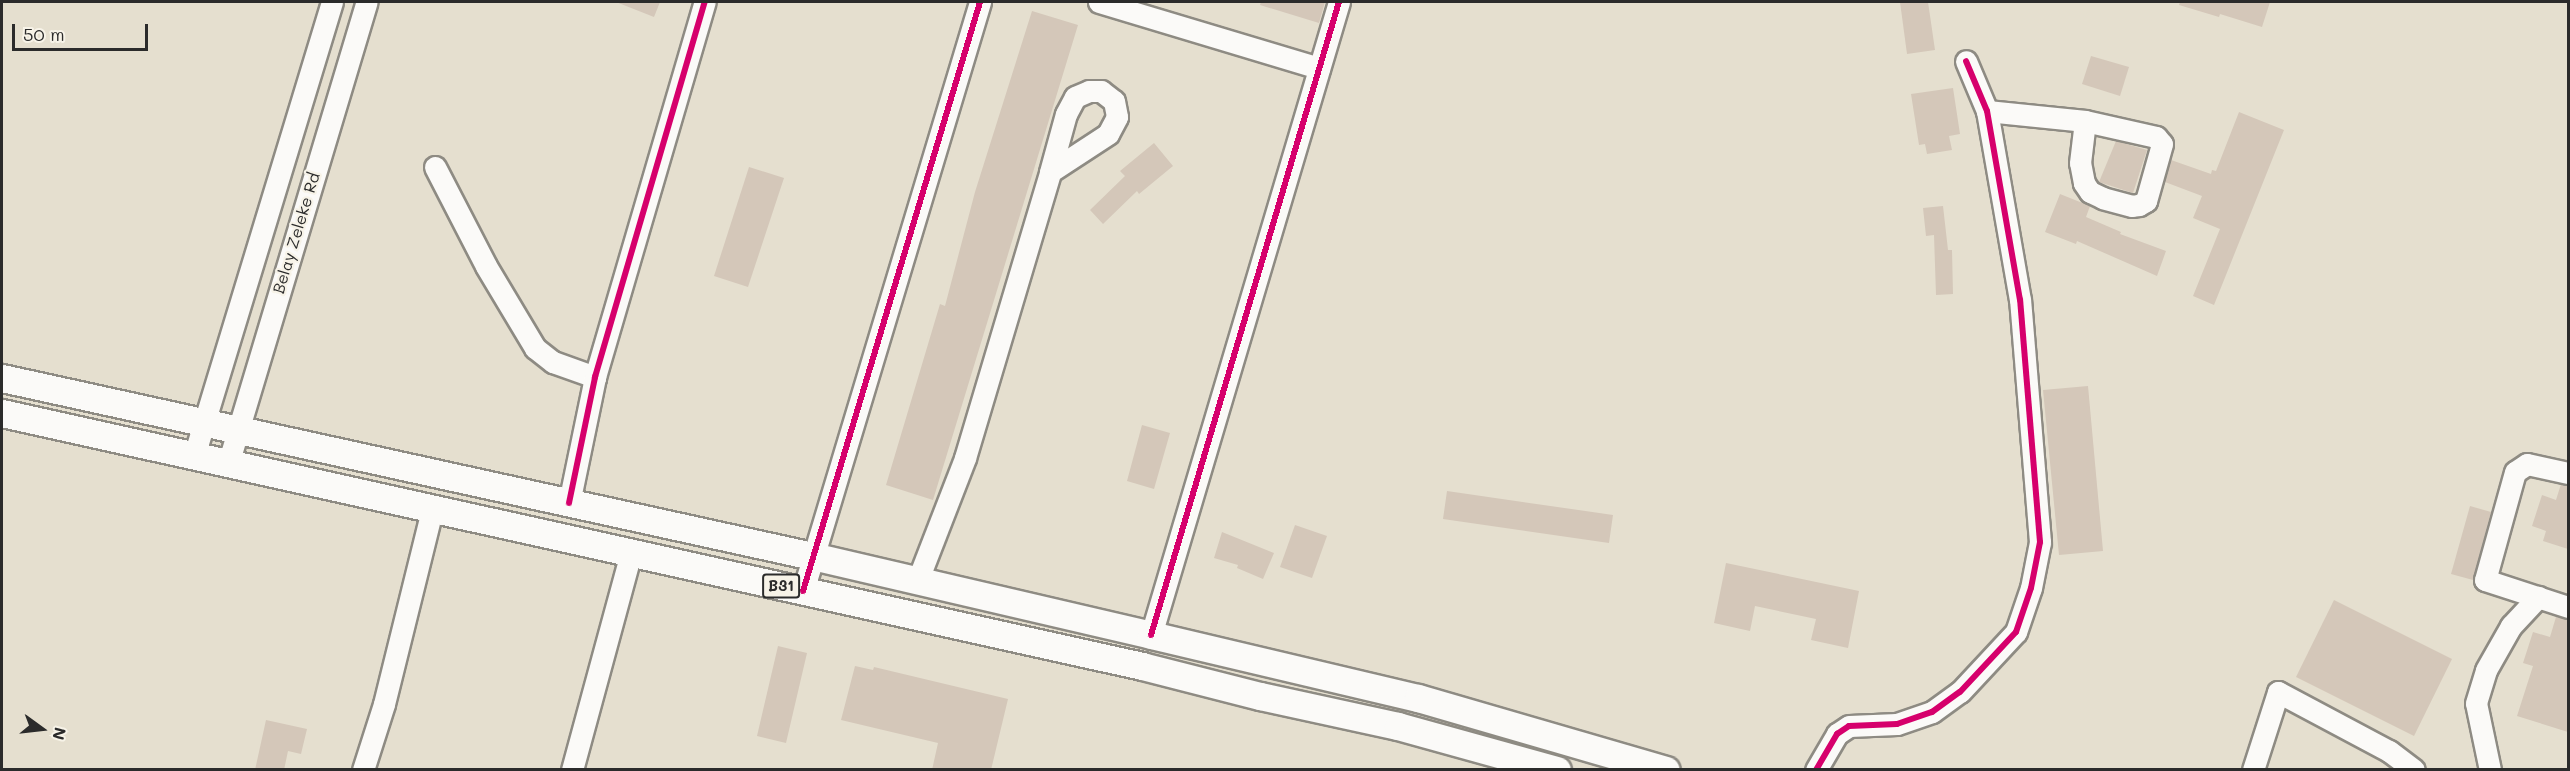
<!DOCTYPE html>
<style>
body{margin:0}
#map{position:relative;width:2570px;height:771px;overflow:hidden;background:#e5dfcf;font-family:Mali,sans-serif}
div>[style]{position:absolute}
.building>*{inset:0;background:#d4c7b9}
.roads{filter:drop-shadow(2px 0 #8e8b83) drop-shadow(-2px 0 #8e8b83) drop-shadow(0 2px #8e8b83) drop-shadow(0 -2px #8e8b83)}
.minor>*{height:21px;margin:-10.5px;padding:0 10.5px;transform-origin:10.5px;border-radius:10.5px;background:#fbfaf8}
.major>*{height:27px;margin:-13.5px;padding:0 13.5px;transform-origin:13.5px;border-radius:13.5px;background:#fbfaf8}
.cycleway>*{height:6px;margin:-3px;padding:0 3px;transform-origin:3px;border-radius:3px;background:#d6006c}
span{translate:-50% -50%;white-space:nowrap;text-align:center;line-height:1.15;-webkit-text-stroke:4.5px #f7f3e8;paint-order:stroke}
.shield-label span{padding:2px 4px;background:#f7f3e8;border:2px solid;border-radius:4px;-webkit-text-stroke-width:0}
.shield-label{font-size:15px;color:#2b2b2b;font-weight:700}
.street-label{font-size:16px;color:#2b2b2b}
.frame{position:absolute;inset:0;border:3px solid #2b2b2b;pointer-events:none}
.north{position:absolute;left:12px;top:699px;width:60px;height:60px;-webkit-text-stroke:4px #f7f3e8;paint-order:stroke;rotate:105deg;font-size:16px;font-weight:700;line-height:24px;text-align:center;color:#2b2b2b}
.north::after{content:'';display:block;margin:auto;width:21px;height:27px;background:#2b2b2b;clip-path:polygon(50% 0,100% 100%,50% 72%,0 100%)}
.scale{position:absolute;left:12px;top:24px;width:136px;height:27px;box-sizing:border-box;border:3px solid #2b2b2b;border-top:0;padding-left:8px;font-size:18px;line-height:21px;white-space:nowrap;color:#2b2b2b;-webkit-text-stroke:4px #f7f3e8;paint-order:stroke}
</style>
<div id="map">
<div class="building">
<div style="clip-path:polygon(616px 2px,660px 2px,654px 17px)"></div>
<div style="clip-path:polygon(1261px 2px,1325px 2px,1319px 23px,1260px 5px)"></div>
<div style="clip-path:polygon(1900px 2px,1928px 2px,1935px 50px,1907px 54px)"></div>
<div style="clip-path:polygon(2180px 2px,2270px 2px,2262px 27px,2220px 14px,2219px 17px,2179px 5px)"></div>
<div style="clip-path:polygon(1032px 11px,1078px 25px,933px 500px,886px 485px,940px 304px,945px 306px,975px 192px)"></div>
<div style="clip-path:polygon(2091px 56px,2129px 67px,2120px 96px,2082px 84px)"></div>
<div style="clip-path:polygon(1953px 88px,1960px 134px,1949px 136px,1952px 150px,1927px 154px,1925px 144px,1919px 145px,1911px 94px)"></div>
<div style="clip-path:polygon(2239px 112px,2284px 130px,2214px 305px,2193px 296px,2220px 229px,2193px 218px,2202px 196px,2165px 182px,2171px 160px,2211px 174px,2212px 170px,2216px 171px)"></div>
<div style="clip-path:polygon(2116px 141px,2147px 150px,2133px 193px,2099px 182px)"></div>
<div style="clip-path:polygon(1154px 143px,1173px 166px,1139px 194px,1137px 191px,1103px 224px,1090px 210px,1125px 176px,1120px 171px)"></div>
<div style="clip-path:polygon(749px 167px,784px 178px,748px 287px,714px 276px)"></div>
<div style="clip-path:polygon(2060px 194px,2090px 206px,2086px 217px,2121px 232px,2120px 234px,2166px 251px,2157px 276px,2077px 241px,2076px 244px,2045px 232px)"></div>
<div style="clip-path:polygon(1943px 206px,1948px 250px,1952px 250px,1953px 294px,1936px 295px,1934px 235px,1926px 236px,1923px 208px)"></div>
<div style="clip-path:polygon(2088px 386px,2103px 551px,2059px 555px,2043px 390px)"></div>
<div style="clip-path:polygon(1142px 425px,1170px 433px,1154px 489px,1127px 481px)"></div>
<div style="clip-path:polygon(2561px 484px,2568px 485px,2568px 549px,2543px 541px,2546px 531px,2532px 526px,2542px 495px,2556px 500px)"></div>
<div style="clip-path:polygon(1447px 491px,1613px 515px,1609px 543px,1443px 519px)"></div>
<div style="clip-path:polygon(2470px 506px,2491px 512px,2473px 580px,2451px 574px)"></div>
<div style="clip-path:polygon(1295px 525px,1327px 536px,1312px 578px,1280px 567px)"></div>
<div style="clip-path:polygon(1222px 532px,1274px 553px,1263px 579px,1237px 568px,1238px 565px,1214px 558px)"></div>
<div style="clip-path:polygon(1726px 563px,1859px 591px,1848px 648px,1811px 640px,1816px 619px,1755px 606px,1750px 631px,1714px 623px)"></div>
<div style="clip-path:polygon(2334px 600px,2452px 659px,2414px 736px,2296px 677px)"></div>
<div style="clip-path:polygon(2556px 617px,2568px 619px,2568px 732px,2517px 716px,2533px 666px,2523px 663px,2533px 632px,2550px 637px)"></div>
<div style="clip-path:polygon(778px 646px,807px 653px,786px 743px,757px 736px)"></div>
<div style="clip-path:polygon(855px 666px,873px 670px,874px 667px,1008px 699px,991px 770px,932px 770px,938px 743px,841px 720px)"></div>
<div style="clip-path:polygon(266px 720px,307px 729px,301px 754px,288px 751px,284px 770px,255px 770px)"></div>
</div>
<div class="roads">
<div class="minor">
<div style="left:1099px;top:2px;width:230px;rotate:16.7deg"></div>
<div style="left:1089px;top:91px;width:12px"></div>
<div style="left:1101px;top:91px;width:16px;rotate:38deg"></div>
<div style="left:1114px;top:101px;width:16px;rotate:79deg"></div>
<div style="left:1117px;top:117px;width:19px;rotate:118deg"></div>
<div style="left:1108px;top:134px;width:69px;rotate:146.8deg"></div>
<div style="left:1050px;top:172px;width:60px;rotate:-74.6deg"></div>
<div style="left:1066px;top:114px;width:19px;rotate:-62deg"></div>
<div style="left:1075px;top:97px;width:15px;rotate:-23deg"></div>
<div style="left:1987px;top:111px;width:99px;rotate:5.8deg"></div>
<div style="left:2085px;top:121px;width:73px;rotate:12.7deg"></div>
<div style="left:2156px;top:137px;width:9px;rotate:49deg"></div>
<div style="left:2162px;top:144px;width:59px;rotate:105.7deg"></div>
<div style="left:2146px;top:201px;width:8px;rotate:150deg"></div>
<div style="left:2139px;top:205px;width:7px;rotate:172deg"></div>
<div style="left:2132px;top:206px;width:30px;rotate:-165deg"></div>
<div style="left:2103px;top:198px;width:14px;rotate:-155deg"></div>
<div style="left:2090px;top:192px;width:11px;rotate:-124deg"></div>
<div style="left:2084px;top:183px;width:20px;rotate:-101deg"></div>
<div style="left:2080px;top:163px;width:42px;rotate:-83.2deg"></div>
<div style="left:435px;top:167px;width:111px;rotate:62.7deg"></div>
<div style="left:486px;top:266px;width:96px;rotate:59.1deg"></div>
<div style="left:535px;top:348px;width:23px;rotate:38deg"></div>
<div style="left:553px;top:362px;width:45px;rotate:19.7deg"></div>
<div style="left:194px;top:456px;width:475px;rotate:-73.1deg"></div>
<div style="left:228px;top:464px;width:482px;rotate:-73.3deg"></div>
<div style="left:2568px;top:473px;width:42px;rotate:-167.6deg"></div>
<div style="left:2527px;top:464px;width:14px;rotate:146deg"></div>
<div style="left:2515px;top:472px;width:112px;rotate:105.5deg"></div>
<div style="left:2485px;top:580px;width:87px;rotate:18deg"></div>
<div style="left:569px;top:503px;width:129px;rotate:-78.3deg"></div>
<div style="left:595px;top:377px;width:391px;rotate:-73.7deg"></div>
<div style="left:917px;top:582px;width:133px;rotate:-68.8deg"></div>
<div style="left:965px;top:458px;width:298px;rotate:-73.4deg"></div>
<div style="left:803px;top:591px;width:615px;rotate:-73.27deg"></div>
<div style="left:1151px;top:635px;width:660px;rotate:-73.46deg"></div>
<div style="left:363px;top:770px;width:69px;rotate:-72.3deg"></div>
<div style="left:384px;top:704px;width:200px;rotate:-76.1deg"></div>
<div style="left:572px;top:770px;width:225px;rotate:-74.8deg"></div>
<div style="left:1816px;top:770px;width:42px;rotate:-59.7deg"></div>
<div style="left:1837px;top:734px;width:14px;rotate:-34deg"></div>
<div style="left:1849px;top:726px;width:48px;rotate:-2.4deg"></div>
<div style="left:1897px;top:724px;width:37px;rotate:-19deg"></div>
<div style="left:1932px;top:712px;width:34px;rotate:-36deg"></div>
<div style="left:1960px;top:692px;width:82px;rotate:-47deg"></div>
<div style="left:2016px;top:632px;width:46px;rotate:-71.2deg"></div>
<div style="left:2031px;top:588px;width:47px;rotate:-78.9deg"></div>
<div style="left:2040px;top:542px;width:243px;rotate:-94.7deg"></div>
<div style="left:2020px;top:300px;width:192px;rotate:-99.9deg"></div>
<div style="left:1987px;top:111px;width:54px;rotate:-112.8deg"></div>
<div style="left:2253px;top:770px;width:82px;rotate:-72.2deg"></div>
<div style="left:2278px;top:692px;width:126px;rotate:28deg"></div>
<div style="left:2389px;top:751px;width:31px;rotate:37deg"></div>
<div style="left:2490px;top:770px;width:68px;rotate:-101.8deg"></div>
<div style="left:2476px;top:703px;width:34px;rotate:-73deg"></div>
<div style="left:2486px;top:670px;width:51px;rotate:-60.4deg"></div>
<div style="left:2511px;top:626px;width:40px;rotate:-47deg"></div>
</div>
<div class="major">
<div style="left:2px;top:378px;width:829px;rotate:12.39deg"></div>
<div style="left:812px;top:556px;width:348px;rotate:13.1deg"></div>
<div style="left:1151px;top:635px;width:274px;rotate:13.3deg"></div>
<div style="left:1418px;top:698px;width:258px;rotate:16.2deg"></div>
<div style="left:2px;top:413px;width:1168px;rotate:12.51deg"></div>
<div style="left:1142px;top:666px;width:122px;rotate:14.3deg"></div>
<div style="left:1260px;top:696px;width:141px;rotate:12.3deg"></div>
<div style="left:1398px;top:726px;width:165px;rotate:15.5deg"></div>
</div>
</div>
<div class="cycleway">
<div style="left:569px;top:503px;width:129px;rotate:-78.3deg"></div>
<div style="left:595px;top:377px;width:391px;rotate:-73.7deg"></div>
<div style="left:803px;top:591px;width:615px;rotate:-73.27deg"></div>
<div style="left:1151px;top:635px;width:660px;rotate:-73.46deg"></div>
<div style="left:1816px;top:770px;width:42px;rotate:-59.7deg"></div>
<div style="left:1837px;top:734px;width:14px;rotate:-34deg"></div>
<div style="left:1849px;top:726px;width:48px;rotate:-2.4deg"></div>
<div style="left:1897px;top:724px;width:37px;rotate:-19deg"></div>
<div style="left:1932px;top:712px;width:34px;rotate:-36deg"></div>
<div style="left:1960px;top:692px;width:82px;rotate:-47deg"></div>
<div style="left:2016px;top:632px;width:46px;rotate:-71.2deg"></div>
<div style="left:2031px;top:588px;width:47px;rotate:-78.9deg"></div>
<div style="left:2040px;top:542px;width:243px;rotate:-94.7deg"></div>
<div style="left:2020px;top:300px;width:192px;rotate:-99.9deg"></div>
<div style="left:1987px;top:111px;width:54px;rotate:-112.8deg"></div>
</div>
<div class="shield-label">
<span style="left:781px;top:586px">B31</span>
</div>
<div class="street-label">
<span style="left:296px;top:233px;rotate:-73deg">Belay Zeleke Rd</span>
</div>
<div class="frame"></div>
<div class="north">N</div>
<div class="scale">50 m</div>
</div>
